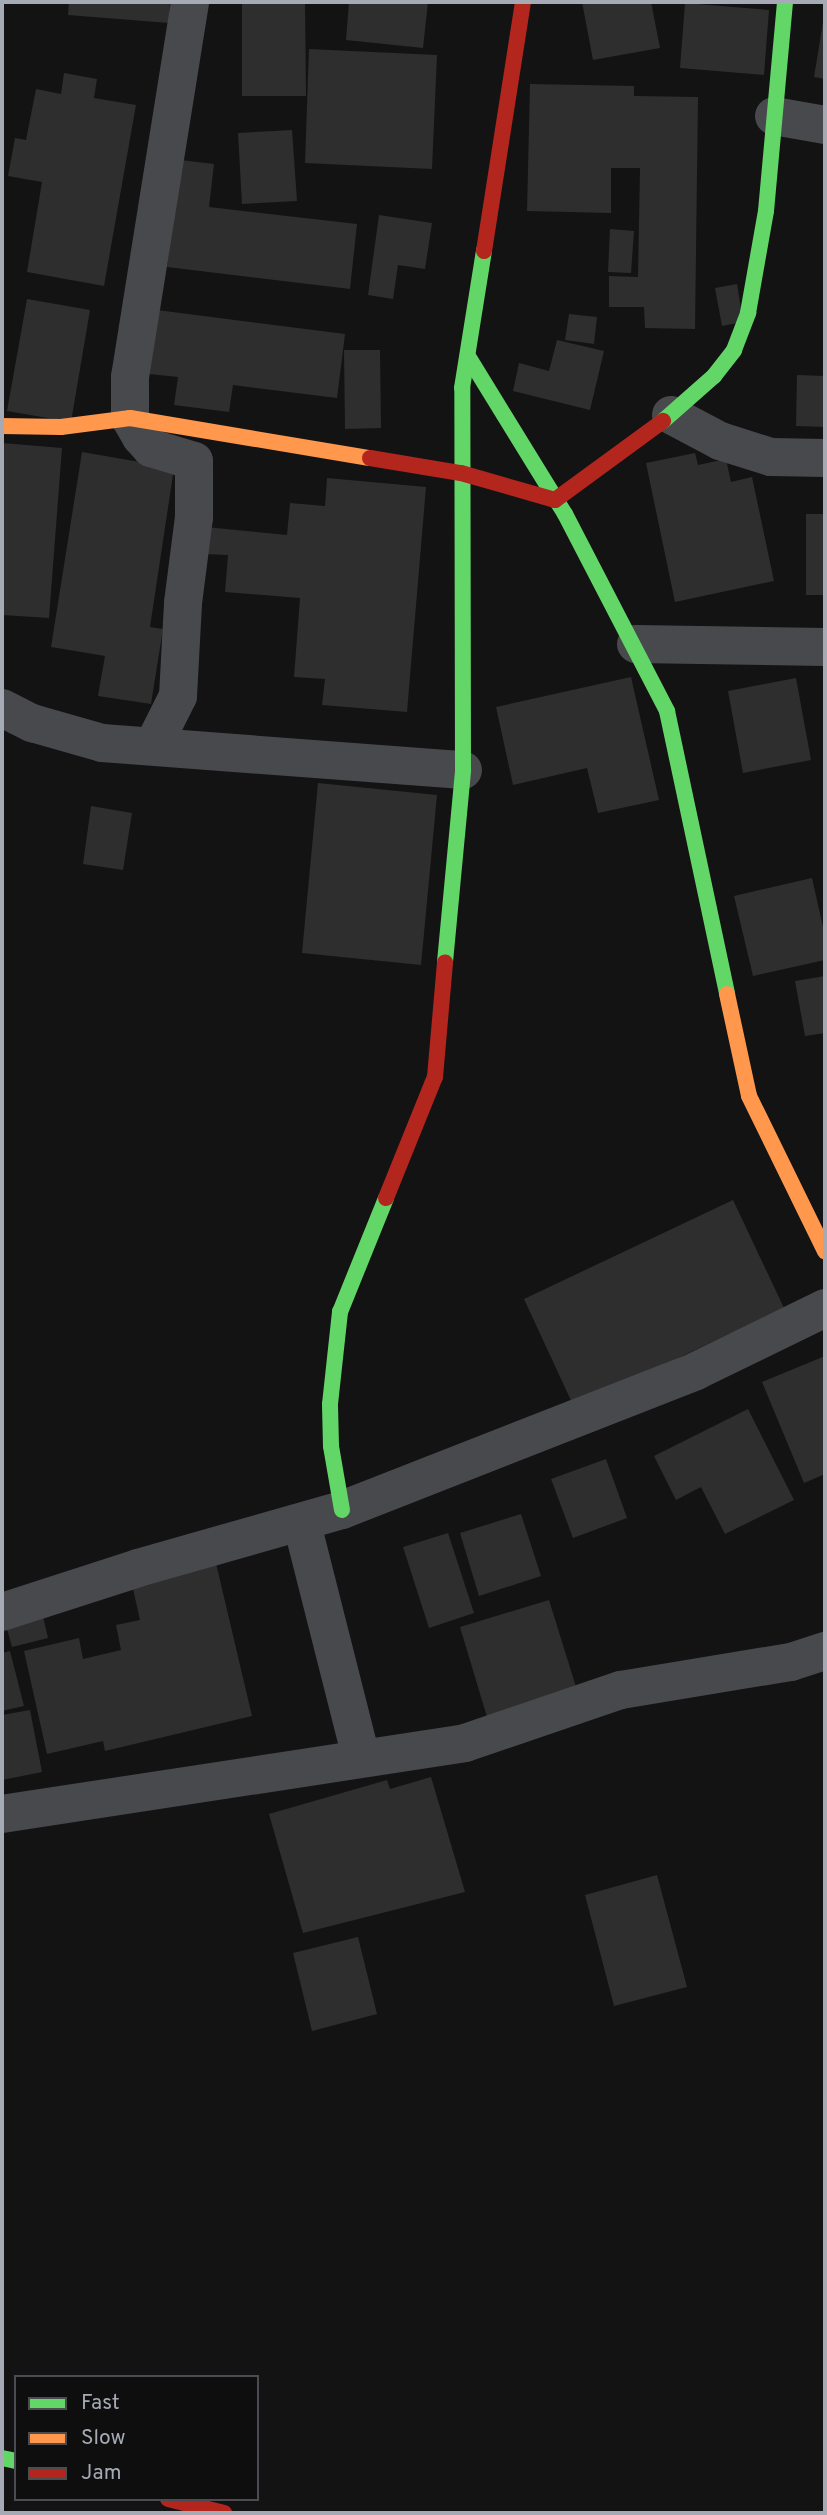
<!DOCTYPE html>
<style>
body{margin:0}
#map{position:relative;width:827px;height:2515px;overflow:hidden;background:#131314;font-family:Overpass,sans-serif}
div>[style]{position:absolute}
.building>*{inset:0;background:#2e2e2f}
.street>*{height:38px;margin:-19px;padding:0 19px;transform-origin:19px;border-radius:19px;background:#48494c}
.fast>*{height:16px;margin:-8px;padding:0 8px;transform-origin:8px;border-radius:8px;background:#63d668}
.slow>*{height:16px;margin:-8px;padding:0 8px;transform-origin:8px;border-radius:8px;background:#ff974d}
.jam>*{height:16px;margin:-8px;padding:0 8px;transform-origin:8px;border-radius:8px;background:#b3261e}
span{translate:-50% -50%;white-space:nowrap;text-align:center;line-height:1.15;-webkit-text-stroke:7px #0e0e0f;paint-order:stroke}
.frame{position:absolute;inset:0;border:4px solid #a5aab4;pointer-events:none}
.legend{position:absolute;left:14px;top:2375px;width:245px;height:126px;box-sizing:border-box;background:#0e0e0f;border:2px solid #4a4c51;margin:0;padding:9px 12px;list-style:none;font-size:21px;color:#a5aab4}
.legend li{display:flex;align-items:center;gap:14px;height:35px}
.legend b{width:35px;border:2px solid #4a4c51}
</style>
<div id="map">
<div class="building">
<div style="clip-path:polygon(69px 2px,170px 2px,169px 23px,68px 15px)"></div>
<div style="clip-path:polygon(242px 2px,305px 2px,306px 96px,242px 96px)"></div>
<div style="clip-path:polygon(349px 2px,428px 2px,423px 48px,346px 40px)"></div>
<div style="clip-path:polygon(582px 2px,651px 2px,660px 48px,593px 60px)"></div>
<div style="clip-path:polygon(685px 3px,769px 10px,764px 75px,680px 68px)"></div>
<div style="clip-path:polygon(824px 16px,825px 16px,825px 79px,814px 77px)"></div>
<div style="clip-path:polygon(309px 49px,437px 55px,432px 169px,305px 163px)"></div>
<div style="clip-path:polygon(64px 73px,97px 79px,94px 98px,136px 105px,104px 286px,27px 272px,42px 182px,8px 176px,15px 138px,26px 140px,36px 89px,61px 94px)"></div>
<div style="clip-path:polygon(530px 84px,634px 86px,634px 96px,698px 97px,695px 329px,645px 328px,644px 307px,609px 307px,609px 276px,638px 277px,640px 168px,611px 168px,611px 213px,527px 211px)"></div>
<div style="clip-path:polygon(292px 130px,297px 201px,242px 204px,238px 133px)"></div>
<div style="clip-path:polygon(180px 160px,214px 164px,209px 207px,357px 224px,350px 289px,167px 267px)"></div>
<div style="clip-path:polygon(379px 215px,432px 223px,425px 269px,398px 265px,393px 299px,368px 295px)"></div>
<div style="clip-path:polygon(610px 229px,634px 231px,631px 273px,608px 272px)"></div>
<div style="clip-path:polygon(737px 284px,743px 322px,722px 326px,715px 288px)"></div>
<div style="clip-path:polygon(27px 299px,90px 310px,71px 422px,7px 411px)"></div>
<div style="clip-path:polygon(157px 310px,345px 334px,337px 398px,233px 385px,229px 412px,174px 405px,178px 377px,149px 374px)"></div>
<div style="clip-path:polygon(569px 314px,597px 317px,594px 344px,565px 340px)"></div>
<div style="clip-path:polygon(557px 340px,604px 351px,590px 410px,513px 391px,519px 363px,549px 371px)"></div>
<div style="clip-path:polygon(344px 350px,380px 350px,381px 428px,345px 429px)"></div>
<div style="clip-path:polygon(797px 375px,825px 376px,825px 427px,796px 426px)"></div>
<div style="clip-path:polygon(2px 443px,62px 448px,49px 618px,2px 615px)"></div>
<div style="clip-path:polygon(82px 452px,174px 468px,150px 627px,163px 629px,151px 704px,98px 696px,105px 656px,51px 647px)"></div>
<div style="clip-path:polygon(695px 453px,698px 465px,726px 459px,731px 482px,752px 477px,774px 581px,675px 602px,646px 463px)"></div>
<div style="clip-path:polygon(327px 478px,426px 487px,407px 712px,322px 705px,325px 679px,294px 677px,300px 598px,225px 592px,228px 555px,204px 554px,206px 527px,287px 535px,290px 503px,325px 506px)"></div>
<div style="clip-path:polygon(806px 514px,825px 514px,825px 595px,806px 595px)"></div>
<div style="clip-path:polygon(631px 677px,659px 800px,598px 813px,587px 768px,513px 785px,496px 707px)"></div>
<div style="clip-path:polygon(796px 678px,811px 760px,743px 773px,728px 691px)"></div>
<div style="clip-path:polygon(318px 783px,437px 795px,421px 965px,302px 953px)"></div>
<div style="clip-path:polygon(91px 806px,132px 813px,123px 870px,83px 864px)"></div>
<div style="clip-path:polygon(812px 878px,825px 936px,825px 960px,753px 976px,734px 896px)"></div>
<div style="clip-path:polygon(825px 976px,825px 1033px,805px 1036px,795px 981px)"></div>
<div style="clip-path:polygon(733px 1200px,784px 1308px,574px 1407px,524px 1299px)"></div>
<div style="clip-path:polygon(825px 1356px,825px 1474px,804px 1483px,762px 1382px)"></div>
<div style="clip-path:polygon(748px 1409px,794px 1500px,725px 1534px,701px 1487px,676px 1500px,654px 1456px)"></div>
<div style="clip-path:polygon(606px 1459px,627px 1518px,573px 1538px,551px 1479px)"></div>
<div style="clip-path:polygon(521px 1514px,541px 1576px,479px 1596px,460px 1533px)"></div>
<div style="clip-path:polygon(448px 1533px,474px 1613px,429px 1628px,403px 1547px)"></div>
<div style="clip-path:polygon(215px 1559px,252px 1716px,105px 1751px,103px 1741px,47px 1754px,24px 1651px,79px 1638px,83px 1659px,121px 1650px,116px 1625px,140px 1620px,131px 1580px)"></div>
<div style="clip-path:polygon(549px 1600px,577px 1690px,487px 1717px,460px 1627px)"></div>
<div style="clip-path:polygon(41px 1608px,48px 1638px,12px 1647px,4px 1618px)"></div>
<div style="clip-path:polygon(10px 1651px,24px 1706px,2px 1711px,2px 1653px)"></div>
<div style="clip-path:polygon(30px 1710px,42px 1772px,2px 1780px,2px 1715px)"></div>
<div style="clip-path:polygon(431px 1777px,465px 1892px,303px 1933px,269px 1814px,387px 1780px,390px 1789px)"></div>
<div style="clip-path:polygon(657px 1875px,687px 1987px,614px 2006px,585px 1895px)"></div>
<div style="clip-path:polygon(358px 1937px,377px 2014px,312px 2031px,293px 1953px)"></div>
</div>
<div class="street">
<div style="left:774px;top:116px;width:52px;rotate:10deg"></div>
<div style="left:671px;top:415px;width:55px;rotate:28deg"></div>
<div style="left:720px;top:441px;width:53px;rotate:17.4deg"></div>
<div style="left:771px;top:457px;width:54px;rotate:1.1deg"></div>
<div style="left:636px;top:644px;width:189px;rotate:0.9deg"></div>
<div style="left:2px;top:708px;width:34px;rotate:27deg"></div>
<div style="left:32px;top:723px;width:73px;rotate:15.9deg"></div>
<div style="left:102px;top:743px;width:362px;rotate:4.3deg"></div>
<div style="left:153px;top:746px;width:56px;rotate:-63.4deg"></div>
<div style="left:178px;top:696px;width:93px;rotate:-86.9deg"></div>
<div style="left:183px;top:603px;width:87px;rotate:-82.7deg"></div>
<div style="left:194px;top:517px;width:56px;rotate:-90deg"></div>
<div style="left:194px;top:461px;width:45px;rotate:-163.2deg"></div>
<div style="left:151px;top:448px;width:15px;rotate:-132deg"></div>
<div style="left:141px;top:437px;width:22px;rotate:-120deg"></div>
<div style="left:130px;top:418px;width:41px;rotate:-90deg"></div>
<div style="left:130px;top:377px;width:380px;rotate:-80.9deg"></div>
<div style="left:302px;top:1524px;width:240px;rotate:75.8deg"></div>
<div style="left:2px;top:1612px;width:143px;rotate:-17.9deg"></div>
<div style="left:138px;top:1568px;width:212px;rotate:-15.9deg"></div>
<div style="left:342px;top:1510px;width:380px;rotate:-21.4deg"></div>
<div style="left:696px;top:1371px;width:144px;rotate:-26deg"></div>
<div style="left:2px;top:1814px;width:468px;rotate:-8.7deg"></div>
<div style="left:465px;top:1743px;width:165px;rotate:-18.8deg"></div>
<div style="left:621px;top:1690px;width:172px;rotate:-9.4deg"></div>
<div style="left:791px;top:1662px;width:36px;rotate:-18deg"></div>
</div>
<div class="fast">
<div style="left:469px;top:358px;width:183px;rotate:58.4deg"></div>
<div style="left:565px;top:514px;width:222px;rotate:62.6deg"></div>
<div style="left:667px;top:711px;width:289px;rotate:78deg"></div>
<div style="left:663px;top:421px;width:68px;rotate:-41.4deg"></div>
<div style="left:714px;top:376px;width:33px;rotate:-52deg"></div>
<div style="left:734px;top:350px;width:40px;rotate:-69deg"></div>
<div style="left:748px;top:313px;width:104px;rotate:-80deg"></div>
<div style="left:766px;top:211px;width:210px;rotate:-84.8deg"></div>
<div style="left:445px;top:962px;width:193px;rotate:-84.6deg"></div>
<div style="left:463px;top:770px;width:382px;rotate:-90.1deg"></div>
<div style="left:462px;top:388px;width:139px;rotate:-80.9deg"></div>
<div style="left:342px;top:1510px;width:65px;rotate:-99.8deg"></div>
<div style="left:331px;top:1446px;width:42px;rotate:-91.4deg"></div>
<div style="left:330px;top:1404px;width:93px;rotate:-83.8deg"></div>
<div style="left:340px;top:1312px;width:123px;rotate:-68deg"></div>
<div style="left:2px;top:2458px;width:14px;rotate:12deg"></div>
</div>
<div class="slow">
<div style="left:2px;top:426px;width:59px;rotate:1deg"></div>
<div style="left:61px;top:427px;width:70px;rotate:-7.4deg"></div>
<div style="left:130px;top:418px;width:243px;rotate:9.5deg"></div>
<div style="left:727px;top:994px;width:104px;rotate:77.8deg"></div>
<div style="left:749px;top:1096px;width:173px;rotate:63.9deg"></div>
</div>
<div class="jam">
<div style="left:484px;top:251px;width:252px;rotate:-81.1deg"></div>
<div style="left:370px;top:458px;width:92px;rotate:9.4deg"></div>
<div style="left:461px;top:473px;width:98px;rotate:16deg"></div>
<div style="left:555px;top:500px;width:134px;rotate:-36.2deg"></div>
<div style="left:386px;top:1198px;width:131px;rotate:-68deg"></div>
<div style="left:435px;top:1077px;width:115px;rotate:-85deg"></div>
<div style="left:168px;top:2499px;width:58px;rotate:14deg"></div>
</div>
<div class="frame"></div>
<ul class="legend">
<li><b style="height:9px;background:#63d668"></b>Fast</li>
<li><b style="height:9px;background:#ff974d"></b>Slow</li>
<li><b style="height:9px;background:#b3261e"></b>Jam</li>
</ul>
</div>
